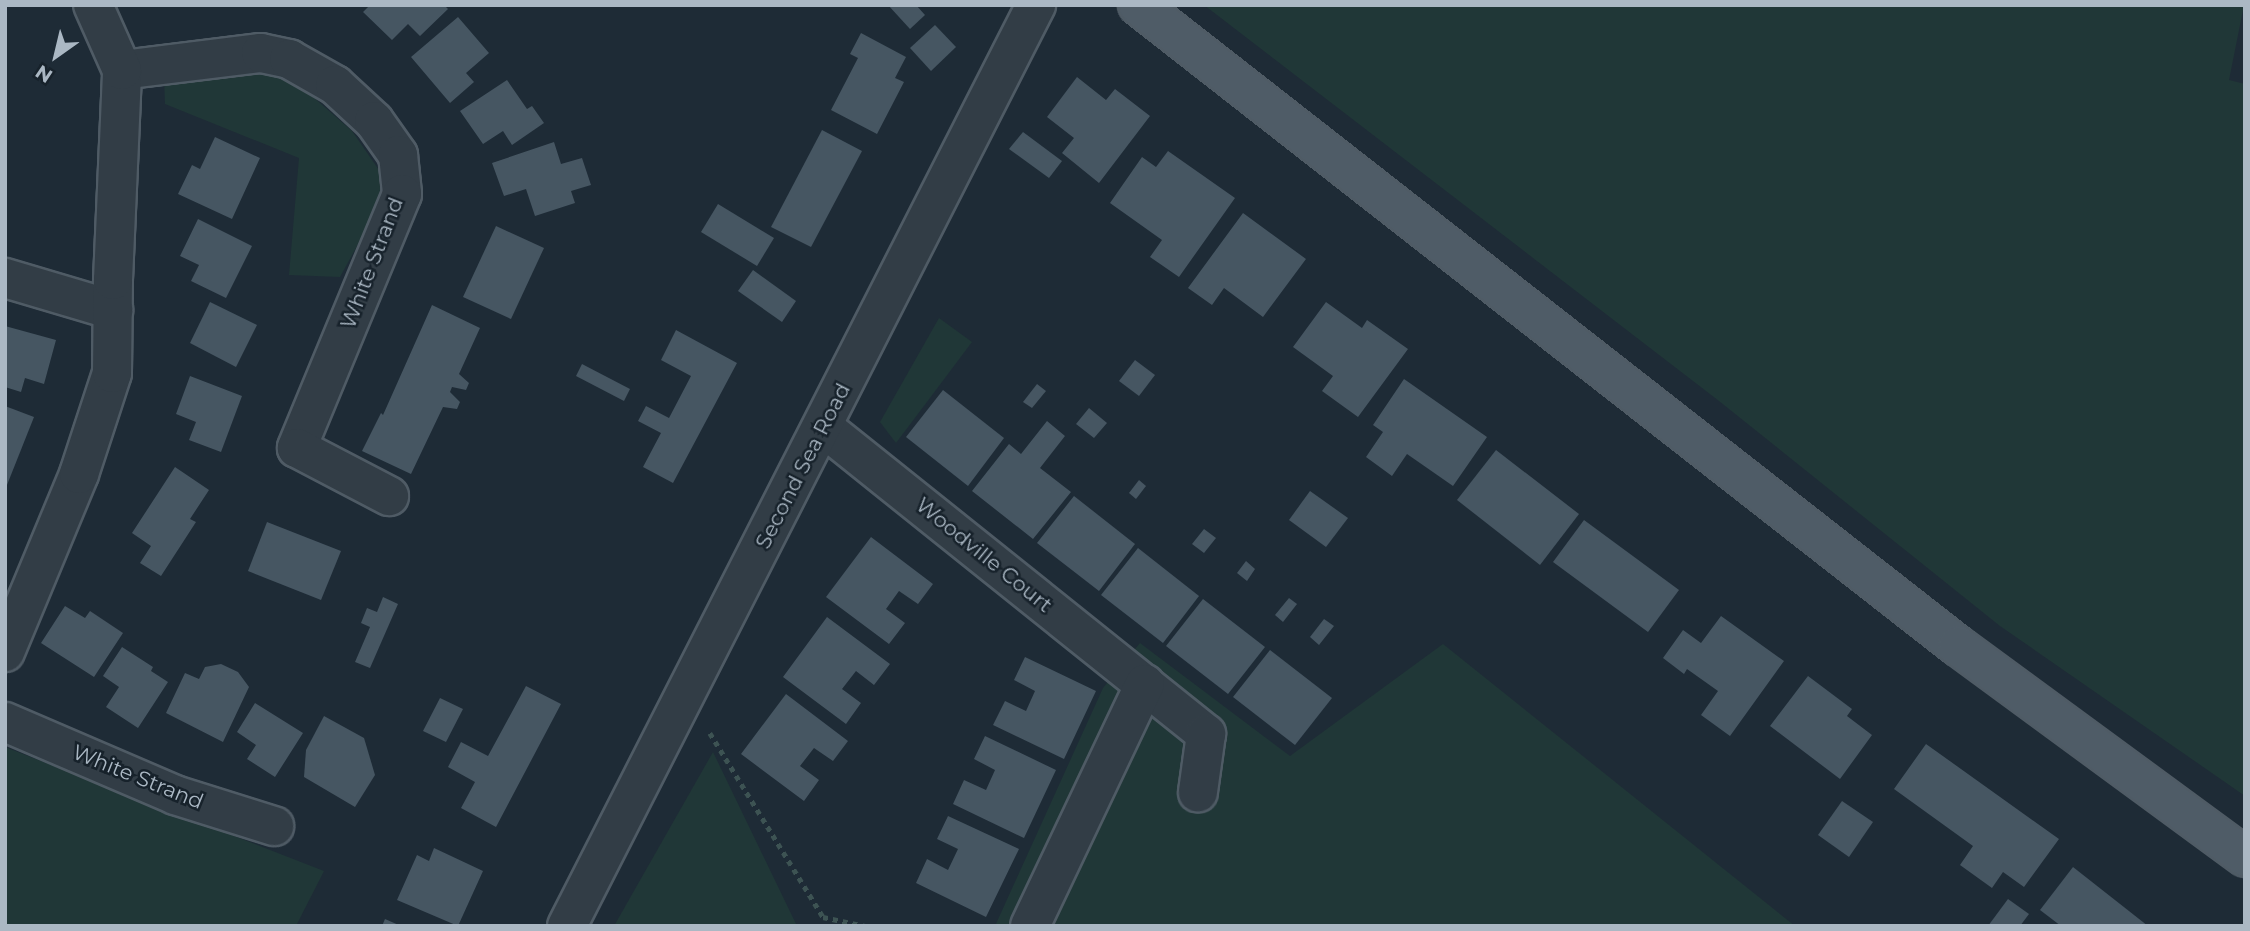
<!DOCTYPE html>
<style>
body{margin:0}
#map{position:relative;width:2250px;height:931px;overflow:hidden;background:#1e2b36;font-family:Montserrat,sans-serif}
div>[style]{position:absolute}
.green>*{inset:0;background:#203737}
.building>*{inset:0;background:#465662}
.path>*{height:4.5px;margin-top:-2.25px;transform-origin:0;background:repeating-linear-gradient(90deg,#3d5353 0 5px,transparent 0 10px)}
.roads{filter:drop-shadow(2px 0 #4f5b65) drop-shadow(-2px 0 #4f5b65) drop-shadow(0 2px #4f5b65) drop-shadow(0 -2px #4f5b65)}
.minor>*{height:38px;margin:-19px;padding:0 19px;transform-origin:19px;border-radius:19px;background:#323d46}
.major>*{height:38px;margin:-19px;padding:0 19px;transform-origin:19px;border-radius:19px;background:#4f5c67}
span{translate:-50% -50%;white-space:nowrap;text-align:center;line-height:1.15;-webkit-text-stroke:5px #17222b;paint-order:stroke}
.street-label{font-size:21px;color:#abb8c4}
.frame{position:absolute;inset:0;border:7px solid #abb8c4;pointer-events:none}
.north{position:absolute;left:21px;top:21px;width:70px;height:70px;-webkit-text-stroke:5px #17222b;paint-order:stroke;rotate:214deg;font-size:19px;font-weight:700;line-height:28px;text-align:center;color:#abb8c4}
.north::after{content:'';display:block;margin:auto;width:24px;height:32px;background:#abb8c4;clip-path:polygon(50% 0,100% 100%,50% 72%,0 100%)}
</style>
<div id="map">
<div class="green">
<div style="clip-path:polygon(1204px 5px,2244px 5px,2229px 80px,2245px 84px,2245px 796px,2000px 626px,1719px 401px)"></div>
<div style="clip-path:polygon(247px 67px,289px 76px,352px 131px,381px 173px,379px 206px,340px 277px,289px 275px,299px 158px,165px 104px,164px 77px)"></div>
<div style="clip-path:polygon(939px 318px,972px 342px,896px 443px,880px 422px)"></div>
<div style="clip-path:polygon(1140px 643px,1290px 756px,1443px 644px,1795px 926px,995px 926px,1103px 688px)"></div>
<div style="clip-path:polygon(5px 747px,324px 871px,296px 926px,5px 926px)"></div>
<div style="clip-path:polygon(713px 752px,797px 926px,614px 926px)"></div>
</div>
<div class="building">
<div style="clip-path:polygon(370px 5px,444px 5px,448px 9px,420px 36px,408px 24px,392px 40px,363px 12px)"></div>
<div style="clip-path:polygon(888px 5px,916px 5px,925px 15px,910px 29px)"></div>
<div style="clip-path:polygon(458px 17px,489px 53px,466px 73px,474px 82px,450px 103px,411px 57px)"></div>
<div style="clip-path:polygon(935px 25px,956px 47px,931px 71px,910px 48px)"></div>
<div style="clip-path:polygon(861px 33px,906px 57px,895px 78px,904px 82px,877px 134px,831px 110px,858px 58px,850px 54px)"></div>
<div style="clip-path:polygon(1077px 77px,1106px 100px,1115px 89px,1150px 116px,1099px 183px,1062px 153px,1074px 138px,1047px 117px)"></div>
<div style="clip-path:polygon(507px 80px,527px 109px,532px 106px,544px 123px,512px 145px,503px 131px,483px 144px,460px 111px)"></div>
<div style="clip-path:polygon(822px 130px,862px 151px,811px 247px,771px 227px)"></div>
<div style="clip-path:polygon(1023px 132px,1062px 161px,1049px 178px,1009px 149px)"></div>
<div style="clip-path:polygon(215px 137px,260px 158px,232px 219px,178px 194px,192px 165px,200px 169px)"></div>
<div style="clip-path:polygon(554px 142px,561px 164px,582px 158px,591px 185px,571px 191px,575px 203px,535px 216px,526px 189px,504px 196px,492px 163px)"></div>
<div style="clip-path:polygon(1168px 151px,1235px 198px,1179px 277px,1150px 257px,1162px 240px,1110px 203px,1142px 157px,1156px 167px)"></div>
<div style="clip-path:polygon(718px 204px,774px 238px,757px 266px,701px 232px)"></div>
<div style="clip-path:polygon(1243px 213px,1306px 259px,1263px 317px,1224px 288px,1212px 305px,1188px 288px)"></div>
<div style="clip-path:polygon(198px 219px,252px 246px,226px 298px,191px 281px,199px 265px,180px 256px)"></div>
<div style="clip-path:polygon(496px 226px,544px 248px,511px 319px,463px 297px)"></div>
<div style="clip-path:polygon(753px 270px,796px 301px,782px 322px,738px 291px)"></div>
<div style="clip-path:polygon(210px 302px,257px 325px,236px 367px,190px 343px)"></div>
<div style="clip-path:polygon(1326px 302px,1362px 328px,1367px 320px,1408px 349px,1358px 417px,1322px 391px,1333px 376px,1293px 347px)"></div>
<div style="clip-path:polygon(432px 305px,480px 328px,459px 374px,469px 383px,466px 390px,452px 387px,450px 392px,460px 402px,457px 409px,443px 407px,411px 474px,362px 451px,381px 413px,383px 415px)"></div>
<div style="clip-path:polygon(5px 326px,56px 340px,44px 384px,25px 378px,21px 392px,5px 387px)"></div>
<div style="clip-path:polygon(676px 330px,737px 363px,673px 483px,643px 467px,661px 433px,638px 421px,646px 406px,669px 418px,691px 376px,661px 360px)"></div>
<div style="clip-path:polygon(1135px 360px,1155px 375px,1139px 396px,1119px 381px)"></div>
<div style="clip-path:polygon(582px 364px,630px 389px,624px 401px,576px 376px)"></div>
<div style="clip-path:polygon(190px 376px,242px 396px,221px 452px,189px 440px,196px 422px,176px 414px)"></div>
<div style="clip-path:polygon(1404px 379px,1487px 437px,1453px 486px,1407px 454px,1392px 476px,1366px 457px,1383px 432px,1373px 425px)"></div>
<div style="clip-path:polygon(1037px 384px,1046px 391px,1032px 408px,1023px 402px)"></div>
<div style="clip-path:polygon(943px 390px,1004px 438px,968px 486px,906px 437px)"></div>
<div style="clip-path:polygon(5px 406px,34px 417px,5px 490px)"></div>
<div style="clip-path:polygon(1089px 408px,1107px 423px,1094px 438px,1076px 424px)"></div>
<div style="clip-path:polygon(1047px 421px,1065px 436px,1040px 468px,1071px 492px,1033px 539px,972px 491px,1009px 444px,1021px 454px)"></div>
<div style="clip-path:polygon(1496px 450px,1579px 514px,1540px 565px,1457px 500px)"></div>
<div style="clip-path:polygon(175px 467px,209px 490px,190px 519px,196px 522px,161px 576px,140px 563px,151px 546px,132px 533px)"></div>
<div style="clip-path:polygon(1139px 480px,1146px 486px,1136px 499px,1129px 493px)"></div>
<div style="clip-path:polygon(1310px 491px,1348px 518px,1326px 547px,1289px 520px)"></div>
<div style="clip-path:polygon(1074px 496px,1135px 544px,1099px 591px,1037px 543px)"></div>
<div style="clip-path:polygon(1584px 520px,1679px 590px,1648px 632px,1553px 562px)"></div>
<div style="clip-path:polygon(267px 522px,341px 551px,321px 600px,248px 571px)"></div>
<div style="clip-path:polygon(1204px 529px,1216px 538px,1204px 553px,1192px 544px)"></div>
<div style="clip-path:polygon(871px 537px,933px 584px,918px 604px,899px 591px,886px 609px,905px 623px,889px 644px,826px 597px)"></div>
<div style="clip-path:polygon(1138px 548px,1199px 596px,1163px 643px,1101px 595px)"></div>
<div style="clip-path:polygon(1246px 561px,1255px 569px,1247px 581px,1237px 573px)"></div>
<div style="clip-path:polygon(383px 597px,398px 604px,370px 668px,355px 662px,370px 627px,361px 623px,367px 608px,377px 612px)"></div>
<div style="clip-path:polygon(1289px 598px,1297px 604px,1283px 622px,1275px 615px)"></div>
<div style="clip-path:polygon(1203px 599px,1265px 647px,1228px 694px,1166px 646px)"></div>
<div style="clip-path:polygon(65px 606px,85px 618px,90px 611px,123px 633px,94px 677px,41px 643px)"></div>
<div style="clip-path:polygon(1721px 616px,1784px 661px,1730px 736px,1701px 715px,1718px 691px,1687px 669px,1684px 674px,1663px 658px,1683px 630px,1701px 643px)"></div>
<div style="clip-path:polygon(827px 617px,890px 664px,874px 685px,856px 671px,842px 689px,861px 703px,846px 724px,783px 677px)"></div>
<div style="clip-path:polygon(1324px 619px,1334px 626px,1319px 645px,1310px 637px)"></div>
<div style="clip-path:polygon(122px 647px,153px 667px,151px 671px,168px 682px,138px 728px,106px 707px,119px 687px,103px 676px)"></div>
<div style="clip-path:polygon(1270px 650px,1332px 698px,1295px 745px,1233px 697px)"></div>
<div style="clip-path:polygon(1025px 657px,1096px 691px,1064px 759px,993px 725px,1005px 701px,1026px 711px,1035px 691px,1014px 680px)"></div>
<div style="clip-path:polygon(221px 664px,238px 672px,249px 687px,223px 742px,166px 713px,185px 673px,199px 679px,205px 667px)"></div>
<div style="clip-path:polygon(1808px 676px,1852px 709px,1847px 716px,1872px 735px,1840px 779px,1770px 726px)"></div>
<div style="clip-path:polygon(526px 686px,561px 704px,496px 827px,461px 808px,475px 782px,448px 767px,461px 742px,488px 756px)"></div>
<div style="clip-path:polygon(786px 694px,848px 741px,833px 761px,814px 748px,800px 766px,819px 780px,804px 801px,741px 754px)"></div>
<div style="clip-path:polygon(440px 698px,463px 709px,446px 742px,423px 731px)"></div>
<div style="clip-path:polygon(255px 703px,303px 733px,275px 777px,247px 759px,256px 745px,237px 732px)"></div>
<div style="clip-path:polygon(324px 716px,364px 738px,375px 775px,355px 807px,304px 777px,306px 750px)"></div>
<div style="clip-path:polygon(985px 736px,1056px 770px,1024px 838px,953px 804px,964px 780px,986px 790px,995px 770px,974px 759px)"></div>
<div style="clip-path:polygon(1926px 744px,2059px 839px,2024px 887px,2003px 872px,1992px 888px,1960px 865px,1973px 846px,1894px 789px)"></div>
<div style="clip-path:polygon(1842px 801px,1873px 822px,1849px 857px,1818px 835px)"></div>
<div style="clip-path:polygon(948px 816px,1019px 849px,986px 917px,916px 883px,927px 859px,948px 870px,958px 849px,937px 839px)"></div>
<div style="clip-path:polygon(434px 848px,483px 871px,458px 926px,397px 900px,417px 855px,429px 861px)"></div>
<div style="clip-path:polygon(2073px 867px,2148px 926px,2061px 926px,2040px 910px)"></div>
<div style="clip-path:polygon(2008px 899px,2029px 914px,2020px 926px,1988px 926px)"></div>
<div style="clip-path:polygon(385px 919px,401px 926px,382px 926px)"></div>
</div>
<div class="path">
<div style="left:710px;top:733px;width:216px;rotate:58.4deg"></div>
<div style="left:823px;top:917px;width:43px;rotate:12.1deg"></div>
</div>
<div class="roads">
<div class="minor">
<div style="left:122px;top:70px;width:140px;rotate:-7deg"></div>
<div style="left:261px;top:53px;width:29px;rotate:12deg"></div>
<div style="left:289px;top:59px;width:53px;rotate:29.5deg"></div>
<div style="left:335px;top:85px;width:53px;rotate:42.7deg"></div>
<div style="left:374px;top:121px;width:42px;rotate:54.8deg"></div>
<div style="left:398px;top:155px;width:39px;rotate:84deg"></div>
<div style="left:402px;top:194px;width:275px;rotate:112.5deg"></div>
<div style="left:297px;top:448px;width:104px;rotate:27.6deg"></div>
<div style="left:5px;top:278px;width:113px;rotate:16.5deg"></div>
<div style="left:823px;top:427px;width:491px;rotate:38.7deg"></div>
<div style="left:1206px;top:734px;width:59px;rotate:97.9deg"></div>
<div style="left:5px;top:652px;width:193px;rotate:-67.4deg"></div>
<div style="left:79px;top:474px;width:106px;rotate:-71.9deg"></div>
<div style="left:112px;top:373px;width:93px;rotate:-89.4deg"></div>
<div style="left:113px;top:280px;width:210px;rotate:-87.5deg"></div>
<div style="left:122px;top:70px;width:71px;rotate:-114deg"></div>
<div style="left:5px;top:722px;width:185px;rotate:23.2deg"></div>
<div style="left:175px;top:795px;width:104px;rotate:17.4deg"></div>
<div style="left:567px;top:926px;width:1034px;rotate:-63.01deg"></div>
<div style="left:1030px;top:926px;width:268px;rotate:-64.6deg"></div>
</div>
<div class="major">
<div style="left:1138px;top:5px;width:1041px;rotate:38.02deg"></div>
<div style="left:1958px;top:646px;width:356px;rotate:36.3deg"></div>
</div>
</div>
<div class="street-label">
<span style="left:372px;top:263px;rotate:-69deg">White Strand</span>
<span style="left:803px;top:466px;rotate:-63deg">Second Sea Road</span>
<span style="left:984px;top:555px;rotate:39deg">Woodville Court</span>
<span style="left:138px;top:777px;rotate:22deg">White Strand</span>
</div>
<div class="frame"></div>
<div class="north">N</div>
</div>
